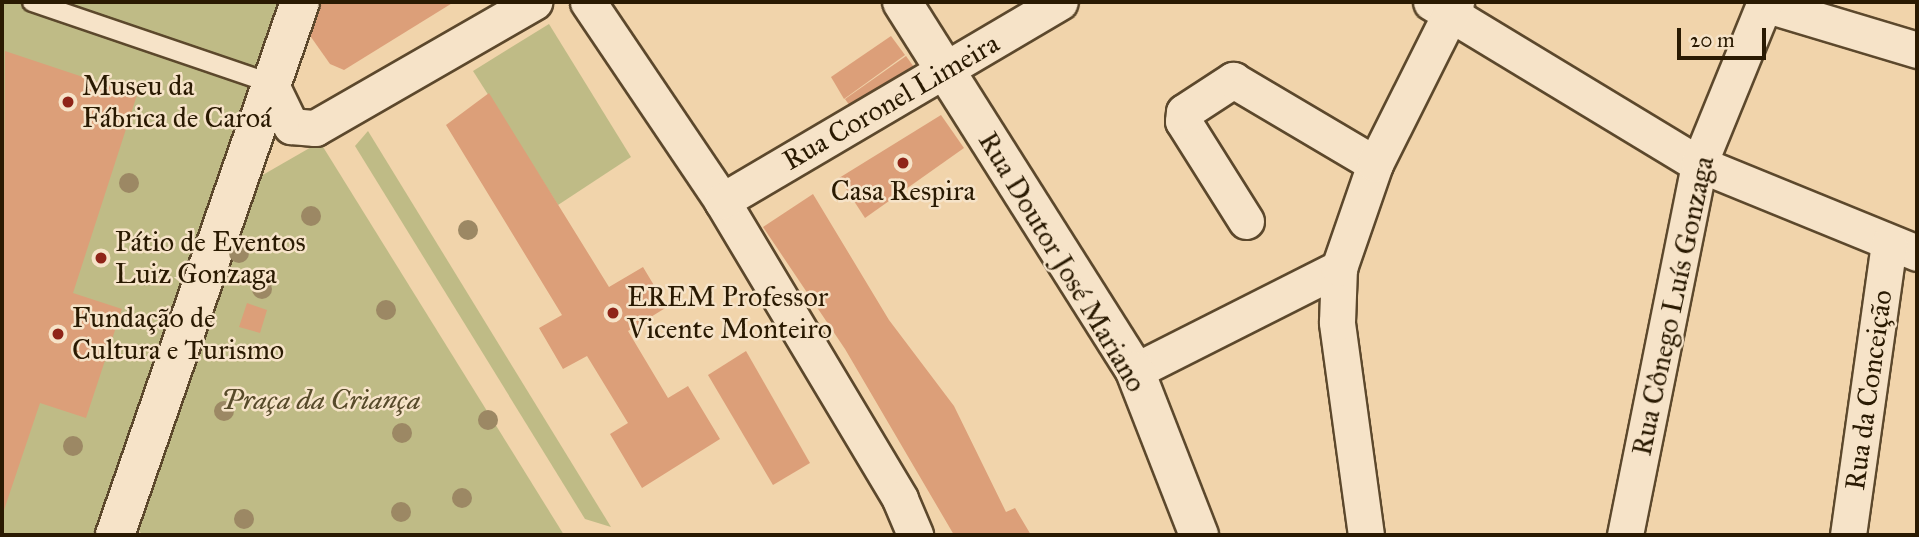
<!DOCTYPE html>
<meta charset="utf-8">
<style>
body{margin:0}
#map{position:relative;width:1919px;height:537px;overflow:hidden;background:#f1d4ab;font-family:"IM FELL Great Primer",serif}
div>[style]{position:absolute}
.green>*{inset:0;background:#bfbb86}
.building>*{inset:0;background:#dc9f79}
.roads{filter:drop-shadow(2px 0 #5c482c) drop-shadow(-2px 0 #5c482c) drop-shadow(0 2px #5c482c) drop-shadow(0 -2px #5c482c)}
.service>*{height:18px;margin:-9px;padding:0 9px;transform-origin:9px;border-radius:9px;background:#f6e3c8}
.minor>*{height:35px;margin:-17.5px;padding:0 17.5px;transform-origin:17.5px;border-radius:17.5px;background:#f6e3c8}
.secondary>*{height:38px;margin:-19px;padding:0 19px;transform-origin:19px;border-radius:19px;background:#f6e3c8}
.trees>*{width:20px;height:20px;margin:-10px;border-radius:50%;background:#9c8864}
.dots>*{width:19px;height:19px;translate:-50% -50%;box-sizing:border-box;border:4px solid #f6e3c8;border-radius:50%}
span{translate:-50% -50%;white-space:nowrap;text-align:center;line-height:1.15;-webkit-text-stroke:5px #f6e3c8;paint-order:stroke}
.poi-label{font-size:28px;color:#2a1a02}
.left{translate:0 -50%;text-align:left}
.street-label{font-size:28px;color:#2a1a02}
.park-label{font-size:28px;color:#574a2a;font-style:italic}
.frame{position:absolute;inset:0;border:4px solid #2a1a02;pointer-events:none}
.scale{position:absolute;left:1677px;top:28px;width:89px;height:32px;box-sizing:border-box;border:4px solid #2a1a02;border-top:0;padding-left:9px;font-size:21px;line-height:24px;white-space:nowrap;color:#2a1a02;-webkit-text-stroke:5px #f6e3c8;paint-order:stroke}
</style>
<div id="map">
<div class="green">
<div style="clip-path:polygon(2px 2px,290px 2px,105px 535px,2px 535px)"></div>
<div style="clip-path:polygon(549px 24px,631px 157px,558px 205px,473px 71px)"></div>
<div style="clip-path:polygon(368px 131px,611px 527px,585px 519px,355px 146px)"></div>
<div style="clip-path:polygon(320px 142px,564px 535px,143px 535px,138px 530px,137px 516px,254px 180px)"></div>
</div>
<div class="building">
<div style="clip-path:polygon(315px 2px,454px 2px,344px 70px,330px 64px,306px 30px)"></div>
<div style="clip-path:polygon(891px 36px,905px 55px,844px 99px,831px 77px)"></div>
<div style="clip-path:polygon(5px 51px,137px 95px,73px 293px,122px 309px,86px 418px,40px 403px,2px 516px)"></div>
<div style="clip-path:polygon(906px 56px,924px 81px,859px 119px,845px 99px)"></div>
<div style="clip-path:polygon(489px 93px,609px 287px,643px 267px,667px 307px,628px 331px,668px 398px,688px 386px,720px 439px,642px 488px,610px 434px,628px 423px,587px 356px,563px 369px,539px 328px,562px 315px,446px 125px)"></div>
<div style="clip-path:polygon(941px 115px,964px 148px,865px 218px,839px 178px)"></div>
<div style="clip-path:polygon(813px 194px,889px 320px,954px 406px,1006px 512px,1015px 508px,1031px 535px,954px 535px,845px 349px,763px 227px)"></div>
<div style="clip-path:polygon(247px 303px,267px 310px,260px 333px,239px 327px)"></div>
<div style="clip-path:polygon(746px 351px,810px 463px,773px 485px,708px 375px)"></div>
</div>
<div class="roads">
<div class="service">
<div style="left:32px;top:2px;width:251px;rotate:18.8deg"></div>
</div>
<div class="minor">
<div style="left:588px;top:2px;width:240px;rotate:56deg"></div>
<div style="left:722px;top:201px;width:347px;rotate:59.1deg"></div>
<div style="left:900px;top:499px;width:39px;rotate:67deg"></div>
<div style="left:1431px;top:2px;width:313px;rotate:31.2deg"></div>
<div style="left:1699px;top:164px;width:235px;rotate:22.2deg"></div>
<div style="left:1764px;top:4px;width:160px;rotate:16.7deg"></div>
<div style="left:270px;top:83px;width:48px;rotate:64deg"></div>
<div style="left:291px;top:126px;width:24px;rotate:5deg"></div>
<div style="left:315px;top:128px;width:253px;rotate:-29.9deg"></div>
<div style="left:722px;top:201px;width:392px;rotate:-30.5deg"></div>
<div style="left:1246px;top:221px;width:118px;rotate:-122.2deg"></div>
<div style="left:1183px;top:121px;width:9px;rotate:-84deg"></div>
<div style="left:1184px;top:112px;width:59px;rotate:-33.1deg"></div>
<div style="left:1233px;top:80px;width:165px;rotate:30.6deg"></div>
<div style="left:1135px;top:371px;width:229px;rotate:-26.8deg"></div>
<div style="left:1366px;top:535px;width:215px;rotate:-97.8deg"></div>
<div style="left:1337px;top:322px;width:54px;rotate:-87.9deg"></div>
<div style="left:1339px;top:268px;width:110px;rotate:-70.9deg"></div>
<div style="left:1375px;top:164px;width:181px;rotate:-63.4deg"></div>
<div style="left:1625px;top:535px;width:378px;rotate:-78.7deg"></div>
<div style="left:1699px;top:164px;width:175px;rotate:-67.8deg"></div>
<div style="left:1848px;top:535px;width:294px;rotate:-82deg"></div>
</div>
<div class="secondary">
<div style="left:902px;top:2px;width:436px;rotate:57.7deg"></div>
<div style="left:1135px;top:371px;width:176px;rotate:68.7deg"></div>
<div style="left:115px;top:535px;width:564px;rotate:-70.86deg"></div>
</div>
</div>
<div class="trees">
<div style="left:129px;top:183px"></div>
<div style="left:311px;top:216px"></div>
<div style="left:468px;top:230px"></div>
<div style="left:239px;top:253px"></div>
<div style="left:262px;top:289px"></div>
<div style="left:386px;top:310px"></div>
<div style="left:224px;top:411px"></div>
<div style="left:488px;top:420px"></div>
<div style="left:402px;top:433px"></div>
<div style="left:73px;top:446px"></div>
<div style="left:462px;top:498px"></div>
<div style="left:401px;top:512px"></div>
<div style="left:244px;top:519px"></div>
</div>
<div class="dots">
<div style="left:68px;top:102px;background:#8f2418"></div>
<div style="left:903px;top:163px;background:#8f2418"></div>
<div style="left:101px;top:258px;background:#8f2418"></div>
<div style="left:613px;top:313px;background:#8f2418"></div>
<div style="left:58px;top:334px;background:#8f2418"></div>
</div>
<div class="poi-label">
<span class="left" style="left:82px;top:102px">Museu da<br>Fábrica de Caroá</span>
<span style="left:903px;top:191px">Casa Respira</span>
<span class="left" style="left:115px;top:258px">Pátio de Eventos<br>Luiz Gonzaga</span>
<span class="left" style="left:627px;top:313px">EREM Professor<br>Vicente Monteiro</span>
<span class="left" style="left:72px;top:334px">Fundação de<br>Cultura e Turismo</span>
</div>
<div class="street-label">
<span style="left:891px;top:102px;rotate:-30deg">Rua Coronel Limeira</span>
<span style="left:1062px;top:262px;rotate:59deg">Rua Doutor José Mariano</span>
<span style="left:1673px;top:306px;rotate:-78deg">Rua Cônego Luís Gonzaga</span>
<span style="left:1869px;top:390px;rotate:-82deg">Rua da Conceição</span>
</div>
<div class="park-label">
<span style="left:321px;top:400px">Praça da Criança</span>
</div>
<div class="frame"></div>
<div class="scale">20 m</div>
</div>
